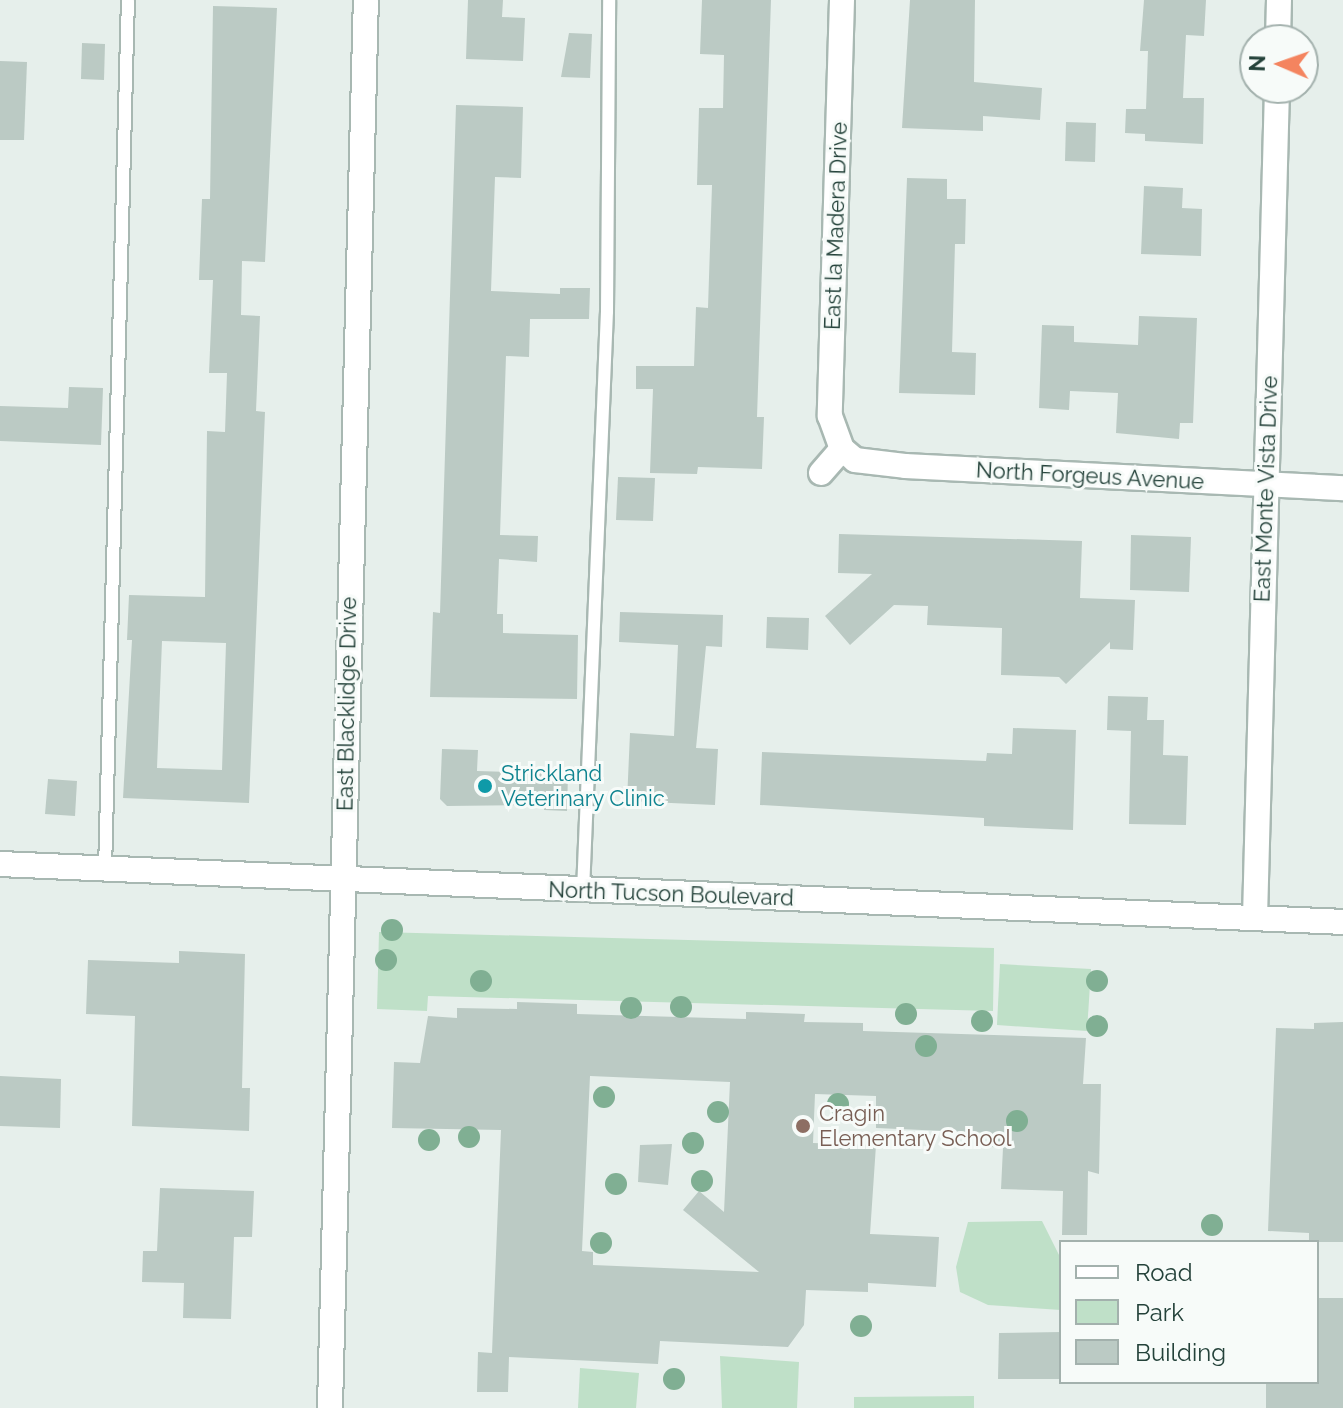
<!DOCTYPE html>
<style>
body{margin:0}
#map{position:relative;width:1343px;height:1408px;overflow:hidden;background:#e6efeb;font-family:Raleway,sans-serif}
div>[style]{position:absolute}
.green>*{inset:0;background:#bfe0c8}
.building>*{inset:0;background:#bbcac4}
.roads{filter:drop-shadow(2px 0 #a8b8b2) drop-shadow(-2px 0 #a8b8b2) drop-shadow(0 2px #a8b8b2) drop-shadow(0 -2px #a8b8b2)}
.lane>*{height:12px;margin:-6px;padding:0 6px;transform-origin:6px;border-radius:6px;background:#fff}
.street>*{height:24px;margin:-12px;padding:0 12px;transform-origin:12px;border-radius:12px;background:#fff}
.secondary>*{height:24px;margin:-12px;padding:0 12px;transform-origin:12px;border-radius:12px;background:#fff}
.trees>*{width:22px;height:22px;margin:-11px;border-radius:50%;background:#80af93}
.dots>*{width:22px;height:22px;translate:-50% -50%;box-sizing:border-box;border:4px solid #f7fbf9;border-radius:50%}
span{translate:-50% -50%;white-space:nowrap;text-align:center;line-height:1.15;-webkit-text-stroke:6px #f7fbf9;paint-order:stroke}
.street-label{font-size:22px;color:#24423a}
.culture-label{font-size:22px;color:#0d838f}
.left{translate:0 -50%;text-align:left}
.education-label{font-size:22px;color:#785e54}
.legend{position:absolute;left:1059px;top:1240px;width:260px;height:144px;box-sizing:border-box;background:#f7fbf9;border:2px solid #a3b1ad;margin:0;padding:10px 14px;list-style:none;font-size:24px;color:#24423a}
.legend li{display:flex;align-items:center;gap:16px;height:40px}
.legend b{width:40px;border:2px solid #a3b1ad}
.north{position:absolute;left:1239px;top:24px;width:80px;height:80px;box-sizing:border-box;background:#f7fbf9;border:2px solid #a3b1ad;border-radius:50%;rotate:272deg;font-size:22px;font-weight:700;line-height:32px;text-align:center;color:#24423a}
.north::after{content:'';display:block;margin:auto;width:28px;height:36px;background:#f4845f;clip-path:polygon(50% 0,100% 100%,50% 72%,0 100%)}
</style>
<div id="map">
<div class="green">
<div style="clip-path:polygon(379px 932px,994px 948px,993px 1011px,428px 996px,427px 1011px,377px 1009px)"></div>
<div style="clip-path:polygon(1000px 964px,1091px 969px,1087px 1031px,997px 1025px)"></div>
<div style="clip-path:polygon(1042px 1221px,1061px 1259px,1061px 1310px,988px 1305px,960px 1292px,956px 1267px,968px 1222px)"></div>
<div style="clip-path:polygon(720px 1356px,799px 1362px,797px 1408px,722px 1408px)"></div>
<div style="clip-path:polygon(580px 1368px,639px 1373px,636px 1408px,578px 1408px)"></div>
<div style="clip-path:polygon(974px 1396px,974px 1408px,854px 1408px,854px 1397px)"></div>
</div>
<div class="building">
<div style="clip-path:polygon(468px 0,503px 0,502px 17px,525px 18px,523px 61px,466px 59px)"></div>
<div style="clip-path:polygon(702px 0,771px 0,757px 417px,764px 417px,762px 469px,698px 467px,697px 474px,650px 473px,653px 389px,636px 389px,636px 366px,694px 366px,696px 307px,708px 308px,712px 185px,697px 185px,699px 108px,723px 108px,724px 55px,700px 54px)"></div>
<div style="clip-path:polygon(910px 0,975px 0,974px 82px,1042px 88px,1040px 120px,983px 116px,983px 131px,902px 128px)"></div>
<div style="clip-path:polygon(1144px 0,1206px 0,1204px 36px,1186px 35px,1183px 98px,1204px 98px,1203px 144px,1145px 141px,1145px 134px,1125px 133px,1126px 109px,1146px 109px,1148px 51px,1140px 51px)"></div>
<div style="clip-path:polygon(evenodd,213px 6px,277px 8px,265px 262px,242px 261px,241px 315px,260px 316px,256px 411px,265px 412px,249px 803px,123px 798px,132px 640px,127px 640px,129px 595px,205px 597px,207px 431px,225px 432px,227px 373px,209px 373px,213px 280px,199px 280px,202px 199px,210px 199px,213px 6px,162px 641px,226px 643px,222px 770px,157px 768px,162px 641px)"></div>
<div style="clip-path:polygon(569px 33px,592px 34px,590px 78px,561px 77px)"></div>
<div style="clip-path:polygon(82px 43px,105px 44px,104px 80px,81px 79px)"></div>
<div style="clip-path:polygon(0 61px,27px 62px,24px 140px,0 140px)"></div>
<div style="clip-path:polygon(456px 105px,523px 107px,521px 178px,495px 177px,491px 291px,560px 294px,560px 288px,590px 288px,589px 319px,530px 319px,529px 357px,506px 356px,500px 535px,538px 536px,537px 562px,499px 559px,497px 614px,503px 614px,503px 633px,578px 635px,577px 699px,430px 697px,433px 612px,440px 613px)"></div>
<div style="clip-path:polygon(1066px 122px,1096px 123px,1095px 162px,1065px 161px)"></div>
<div style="clip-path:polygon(907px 178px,947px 179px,947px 199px,966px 199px,965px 244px,955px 244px,952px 352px,976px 353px,975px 395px,899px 393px)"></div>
<div style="clip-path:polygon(1144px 186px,1183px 188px,1182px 208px,1202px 209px,1201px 256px,1141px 254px)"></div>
<div style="clip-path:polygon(1139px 316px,1197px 318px,1193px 423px,1180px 423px,1179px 439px,1116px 433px,1118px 393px,1070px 391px,1069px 410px,1039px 408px,1042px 325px,1074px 326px,1074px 342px,1138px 345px)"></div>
<div style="clip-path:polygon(69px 387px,103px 388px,101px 445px,0 441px,0 406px,68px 408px)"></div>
<div style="clip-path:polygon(618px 477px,655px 478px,653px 521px,616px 520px)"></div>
<div style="clip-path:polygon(839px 534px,1082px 541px,1080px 598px,1135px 600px,1133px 650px,1110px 649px,1110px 642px,1066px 684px,1059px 677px,1001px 675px,1002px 628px,927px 625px,928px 606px,894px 605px,850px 645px,825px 616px,872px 574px,838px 573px)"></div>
<div style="clip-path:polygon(1131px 535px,1191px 537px,1189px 592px,1130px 590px)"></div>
<div style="clip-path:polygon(620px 612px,723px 615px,722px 647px,706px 646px,696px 748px,718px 749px,715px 805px,627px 801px,630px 733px,674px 736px,678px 645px,619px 642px)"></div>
<div style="clip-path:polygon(767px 617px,809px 618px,808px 650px,766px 648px)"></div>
<div style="clip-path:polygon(1108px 696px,1148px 697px,1147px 720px,1164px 720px,1163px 755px,1188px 756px,1186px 825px,1129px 824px,1131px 731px,1107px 730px)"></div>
<div style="clip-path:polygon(1013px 728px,1076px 730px,1073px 830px,984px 826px,984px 818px,760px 805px,762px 752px,986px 761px,987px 753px,1012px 754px)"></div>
<div style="clip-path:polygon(442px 749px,478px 750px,477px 771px,568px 774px,567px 811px,544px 810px,544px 805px,447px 806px,440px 799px)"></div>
<div style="clip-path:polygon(48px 779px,77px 781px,75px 816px,45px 814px)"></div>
<div style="clip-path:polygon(179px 951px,245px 954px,242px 1088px,250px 1088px,249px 1131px,132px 1126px,135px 1016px,86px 1014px,88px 960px,179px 963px)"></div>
<div style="clip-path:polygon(evenodd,517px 1002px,577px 1004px,577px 1014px,746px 1019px,746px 1012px,805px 1014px,804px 1022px,863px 1023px,863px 1031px,1086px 1038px,1083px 1084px,1101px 1084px,1099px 1174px,1088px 1171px,1087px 1235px,1062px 1235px,1063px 1191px,1001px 1189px,1003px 1148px,991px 1147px,991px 1133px,876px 1128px,876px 1096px,815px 1094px,813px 1143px,876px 1145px,870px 1234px,939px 1237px,936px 1287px,868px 1283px,868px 1292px,806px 1290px,804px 1325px,788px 1347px,660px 1341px,658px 1364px,509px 1357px,508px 1392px,477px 1392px,478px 1352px,492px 1353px,501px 1130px,392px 1128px,394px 1062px,420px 1063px,428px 1016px,457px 1018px,457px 1008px,517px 1009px,517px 1002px,590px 1076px,730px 1082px,724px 1212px,699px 1191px,683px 1210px,759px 1272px,593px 1265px,593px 1252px,582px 1251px,590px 1076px)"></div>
<div style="clip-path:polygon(1343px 1022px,1343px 1242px,1309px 1242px,1309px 1233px,1268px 1231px,1276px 1028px,1314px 1029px,1314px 1023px)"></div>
<div style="clip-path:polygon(0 1076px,61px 1079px,60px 1128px,0 1126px)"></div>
<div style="clip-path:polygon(672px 1144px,668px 1185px,638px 1182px,640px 1145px)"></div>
<div style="clip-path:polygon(160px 1188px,254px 1191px,252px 1237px,234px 1237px,231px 1319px,183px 1318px,184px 1283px,142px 1282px,143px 1251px,157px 1251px)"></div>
<div style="clip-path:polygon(1317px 1298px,1343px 1298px,1343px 1408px,1266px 1408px,1266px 1382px,1317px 1382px)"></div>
<div style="clip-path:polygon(1061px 1332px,1061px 1379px,998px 1379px,999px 1333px)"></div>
</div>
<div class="roads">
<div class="lane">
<div style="left:105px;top:870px;width:870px;rotate:-88.49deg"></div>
<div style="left:583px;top:891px;width:579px;rotate:-87.63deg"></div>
<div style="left:607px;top:312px;width:312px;rotate:-89.6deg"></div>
</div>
<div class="street">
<div style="left:842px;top:0;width:416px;rotate:91.7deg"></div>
<div style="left:830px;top:416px;width:35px;rotate:70deg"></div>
<div style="left:842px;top:449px;width:17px;rotate:40deg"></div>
<div style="left:855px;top:460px;width:50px;rotate:6.8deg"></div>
<div style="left:905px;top:466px;width:439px;rotate:2.9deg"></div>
<div style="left:1278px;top:40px;width:40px;rotate:-88.6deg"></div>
<div style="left:821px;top:473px;width:32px;rotate:-49deg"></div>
<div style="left:1255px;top:918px;width:830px;rotate:-88.48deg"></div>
<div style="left:330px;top:1408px;width:1408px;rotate:-88.54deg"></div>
</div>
<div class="secondary">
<div style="left:0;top:864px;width:1344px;rotate:2.47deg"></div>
</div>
</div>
<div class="trees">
<div style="left:392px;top:930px"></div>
<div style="left:386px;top:960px"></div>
<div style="left:481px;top:981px"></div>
<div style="left:1097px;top:981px"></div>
<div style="left:681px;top:1007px"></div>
<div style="left:631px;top:1008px"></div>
<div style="left:906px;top:1014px"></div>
<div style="left:982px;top:1021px"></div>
<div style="left:1097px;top:1026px"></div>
<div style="left:926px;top:1046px"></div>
<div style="left:604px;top:1097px"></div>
<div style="left:838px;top:1104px"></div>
<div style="left:718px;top:1112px"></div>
<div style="left:1017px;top:1121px"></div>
<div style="left:469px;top:1137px"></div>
<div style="left:429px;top:1140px"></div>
<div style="left:693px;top:1143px"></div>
<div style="left:702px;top:1181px"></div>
<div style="left:616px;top:1184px"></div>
<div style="left:1212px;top:1225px"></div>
<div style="left:601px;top:1243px"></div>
<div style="left:861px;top:1326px"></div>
<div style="left:674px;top:1379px"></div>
</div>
<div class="dots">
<div style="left:485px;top:786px;background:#0f9aa8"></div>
<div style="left:803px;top:1126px;background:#8d6e63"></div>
</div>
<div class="street-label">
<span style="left:836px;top:226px;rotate:-88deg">East la Madera Drive</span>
<span style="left:1090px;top:476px;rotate:3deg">North Forgeus Avenue</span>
<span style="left:1266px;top:489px;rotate:-88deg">East Monte Vista Drive</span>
<span style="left:347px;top:704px;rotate:-89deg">East Blacklidge Drive</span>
<span style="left:671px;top:894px;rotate:2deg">North Tucson Boulevard</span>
</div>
<div class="culture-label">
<span class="left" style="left:501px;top:786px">Strickland<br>Veterinary Clinic</span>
</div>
<div class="education-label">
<span class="left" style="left:819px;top:1126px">Cragin<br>Elementary School</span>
</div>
<ul class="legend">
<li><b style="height:10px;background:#fff"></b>Road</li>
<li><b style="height:22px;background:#bfe0c8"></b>Park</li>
<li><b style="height:22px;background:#bbcac4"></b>Building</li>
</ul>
<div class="north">N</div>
</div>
